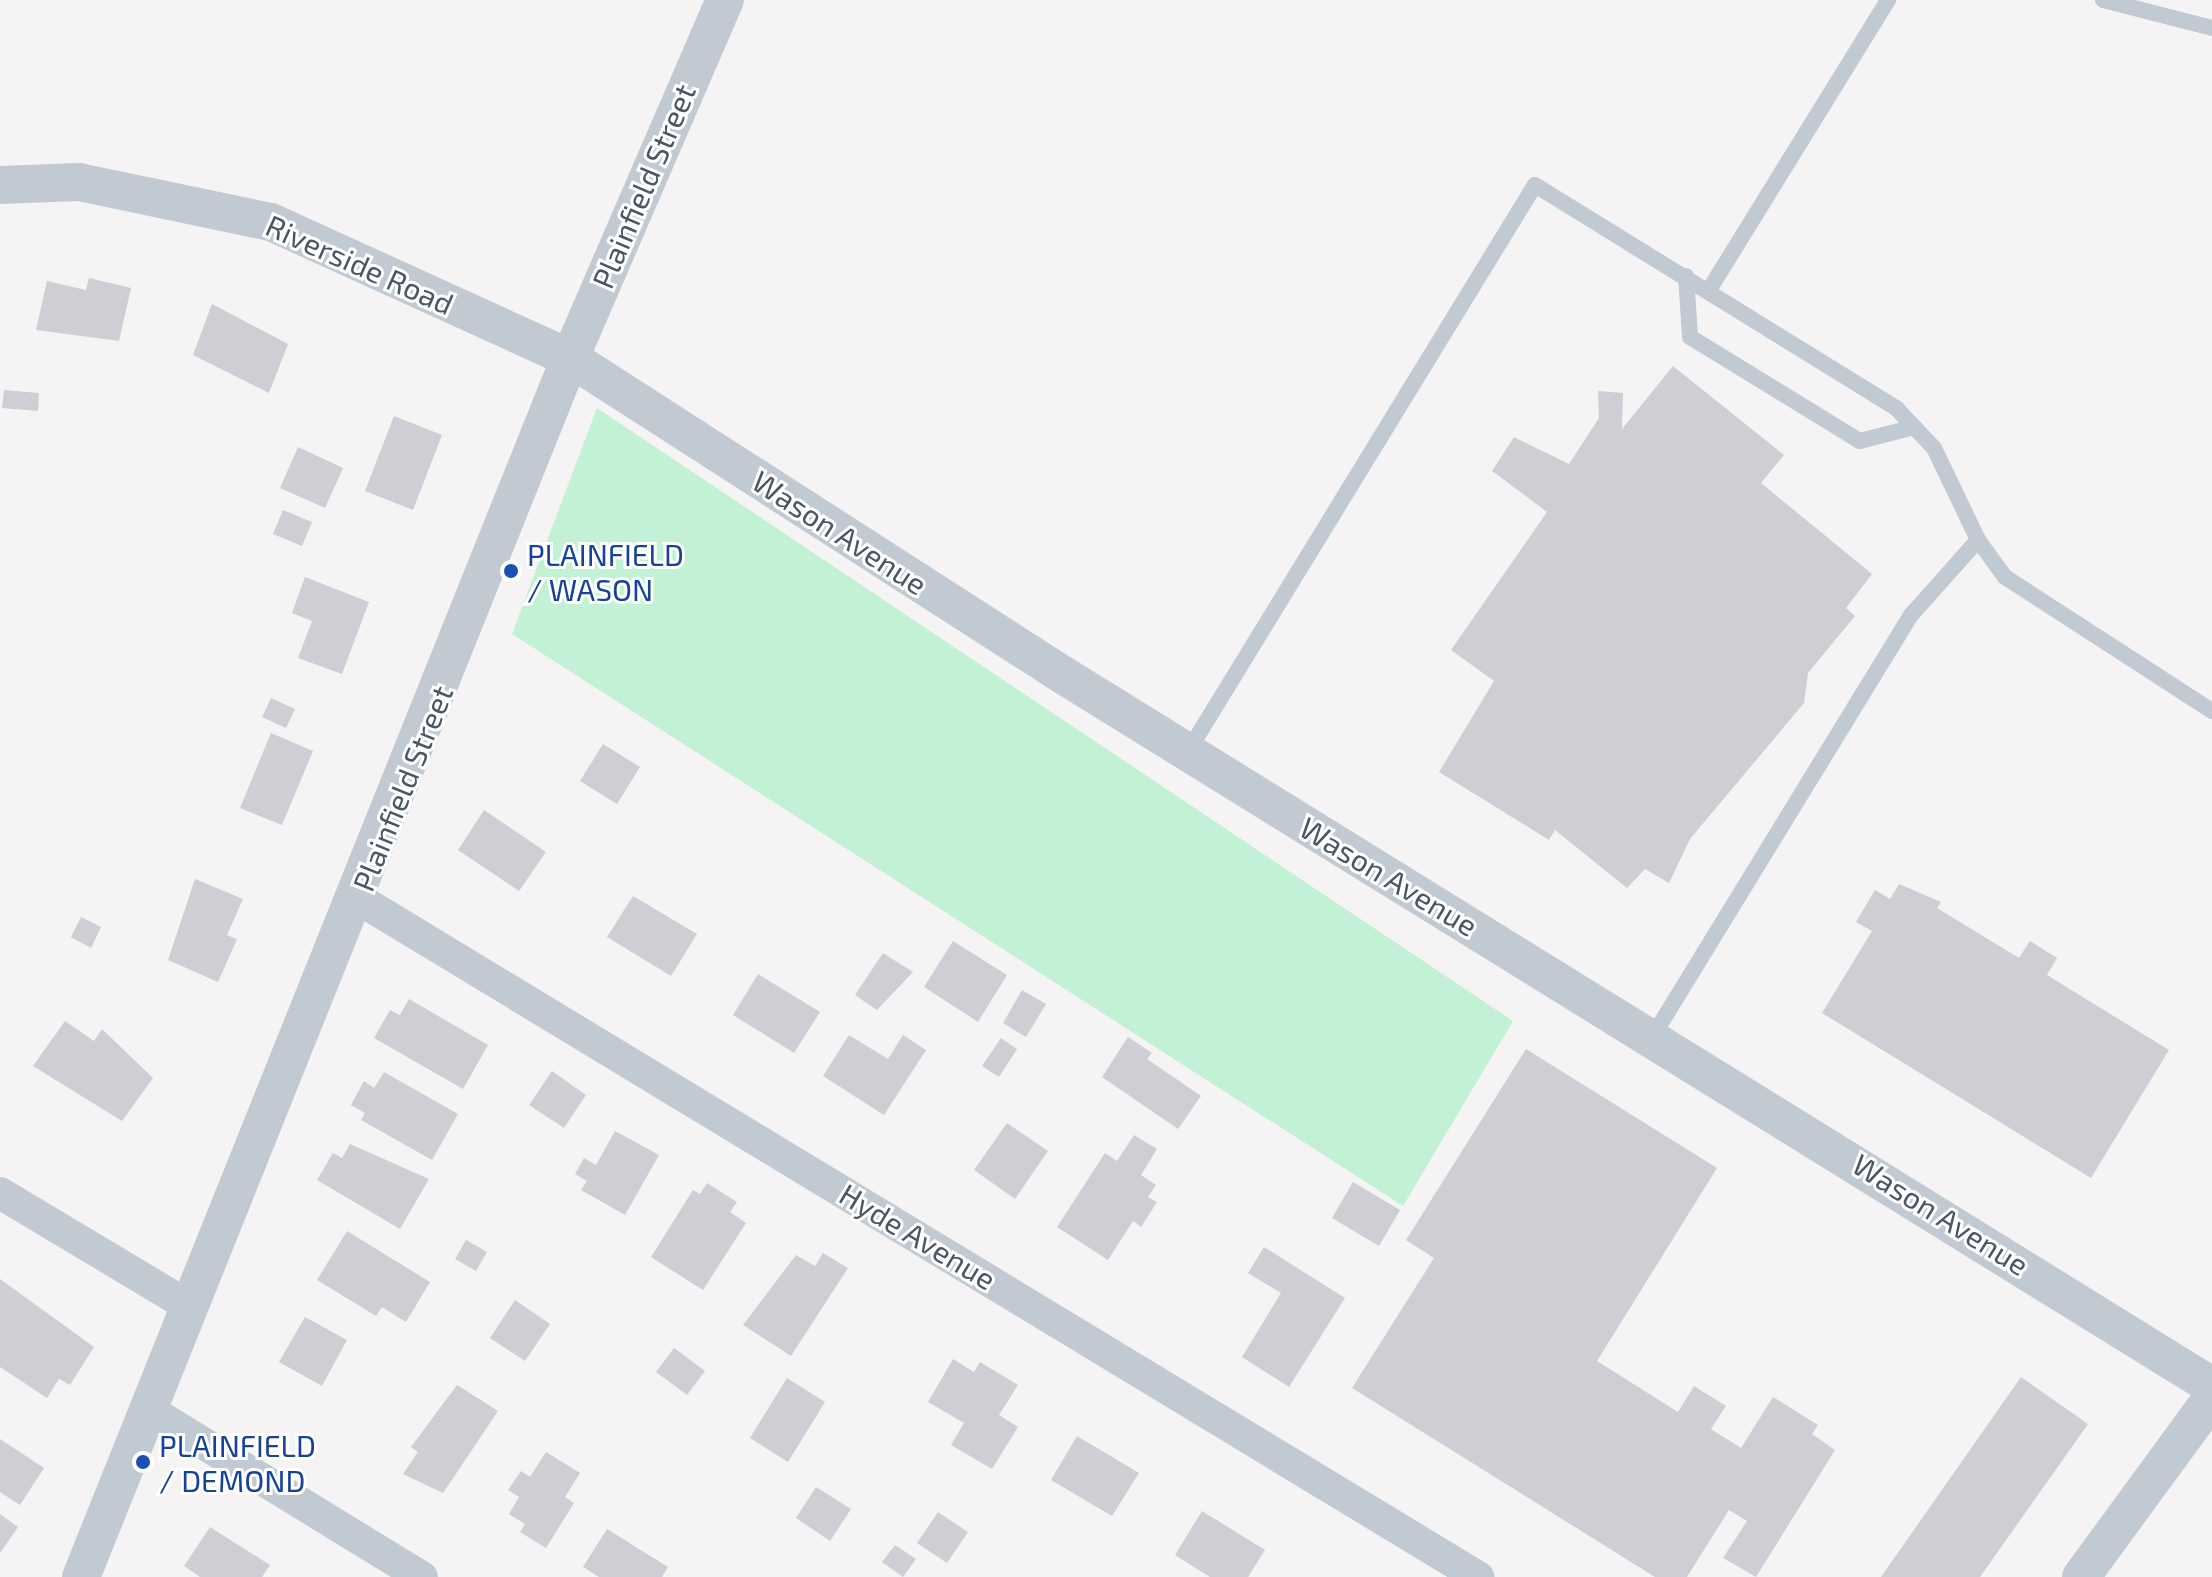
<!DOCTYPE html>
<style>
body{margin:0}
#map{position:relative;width:2212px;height:1577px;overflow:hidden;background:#f5f3f3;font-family:"Exo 2",sans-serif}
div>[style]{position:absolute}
.green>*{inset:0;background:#c3f1d5}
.building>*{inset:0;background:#cdcfd5}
.service>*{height:16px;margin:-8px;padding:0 8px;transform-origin:8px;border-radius:8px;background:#c1cad2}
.minor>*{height:32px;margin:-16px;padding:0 16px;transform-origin:16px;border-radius:16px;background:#c1cad2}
.tertiary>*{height:38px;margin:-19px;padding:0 19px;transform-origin:19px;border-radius:19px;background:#c1cad2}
.dots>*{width:22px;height:22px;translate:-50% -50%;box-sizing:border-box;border:4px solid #fff;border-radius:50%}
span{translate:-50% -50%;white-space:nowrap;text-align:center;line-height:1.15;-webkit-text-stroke:6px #fff;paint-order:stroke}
.street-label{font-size:30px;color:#4a5661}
.transit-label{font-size:30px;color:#164399}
.left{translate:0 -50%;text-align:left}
</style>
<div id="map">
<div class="green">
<div style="clip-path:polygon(597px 408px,1513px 1021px,1403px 1206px,512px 634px)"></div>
</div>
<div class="building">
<div style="clip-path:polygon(89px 278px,131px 288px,119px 341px,36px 330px,47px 281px,86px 290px)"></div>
<div style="clip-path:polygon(212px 304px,288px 344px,269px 393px,193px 355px)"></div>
<div style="clip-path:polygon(1673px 366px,1784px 455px,1761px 483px,1872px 574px,1846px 608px,1855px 616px,1808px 673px,1804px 703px,1690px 839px,1669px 883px,1645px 869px,1627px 888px,1555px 830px,1549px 840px,1439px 772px,1494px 681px,1451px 650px,1547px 512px,1492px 471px,1514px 437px,1569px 464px,1599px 418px,1598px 391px,1623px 393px,1622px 429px)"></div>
<div style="clip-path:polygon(4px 390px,39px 393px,38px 411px,2px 408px)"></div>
<div style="clip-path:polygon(394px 416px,442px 435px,413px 510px,365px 491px)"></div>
<div style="clip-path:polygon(298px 447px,343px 468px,325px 508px,280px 488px)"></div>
<div style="clip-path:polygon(283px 510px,312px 522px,302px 546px,273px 534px)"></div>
<div style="clip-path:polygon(305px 577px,369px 602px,342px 674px,298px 658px,312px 621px,292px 613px)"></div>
<div style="clip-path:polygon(271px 698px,295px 709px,286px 728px,262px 717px)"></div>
<div style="clip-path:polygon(271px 733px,313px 751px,282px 825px,240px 808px)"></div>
<div style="clip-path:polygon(603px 744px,640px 767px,617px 804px,580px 781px)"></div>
<div style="clip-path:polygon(484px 810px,546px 852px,519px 891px,458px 850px)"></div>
<div style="clip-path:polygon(195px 879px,243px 899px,227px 935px,237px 939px,218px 982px,168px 960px)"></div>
<div style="clip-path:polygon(1899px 884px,1941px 902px,1937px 908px,2019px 958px,2030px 941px,2057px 958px,2047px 975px,2169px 1050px,2091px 1178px,1822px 1013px,1872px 931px,1856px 922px,1875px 890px,1890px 899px)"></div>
<div style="clip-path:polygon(633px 896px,697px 934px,671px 976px,607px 937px)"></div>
<div style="clip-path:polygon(81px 917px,101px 927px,91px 948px,71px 937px)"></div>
<div style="clip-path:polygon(953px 941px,1007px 975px,978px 1022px,924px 987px)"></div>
<div style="clip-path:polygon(883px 953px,913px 972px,877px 1010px,855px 995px)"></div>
<div style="clip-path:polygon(758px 974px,820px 1012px,794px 1053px,733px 1015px)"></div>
<div style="clip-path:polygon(1022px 990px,1046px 1004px,1026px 1037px,1003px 1023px)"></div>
<div style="clip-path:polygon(409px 999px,488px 1045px,463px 1089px,374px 1038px,390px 1010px,400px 1015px)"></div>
<div style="clip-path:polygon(65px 1021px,94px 1041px,102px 1029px,153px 1078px,122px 1121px,33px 1066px)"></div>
<div style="clip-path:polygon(849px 1035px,888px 1059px,903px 1035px,926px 1050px,884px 1115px,823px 1076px)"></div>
<div style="clip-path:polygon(1128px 1037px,1152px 1053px,1147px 1059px,1201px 1096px,1178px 1129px,1102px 1077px)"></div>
<div style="clip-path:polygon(1001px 1038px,1017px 1049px,999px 1077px,982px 1066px)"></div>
<div style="clip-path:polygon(1526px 1049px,1717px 1168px,1597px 1361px,1678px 1412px,1694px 1386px,1726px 1406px,1711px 1429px,1741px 1448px,1773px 1397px,1818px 1425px,1812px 1434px,1835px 1450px,1756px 1577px,1723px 1558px,1747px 1521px,1729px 1510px,1687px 1577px,1655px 1577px,1352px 1388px,1434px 1258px,1406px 1240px)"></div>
<div style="clip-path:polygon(552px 1071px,586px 1095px,564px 1128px,529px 1105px)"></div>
<div style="clip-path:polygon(384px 1072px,458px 1114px,432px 1160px,361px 1120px,365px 1113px,351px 1105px,364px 1081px,374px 1088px)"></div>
<div style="clip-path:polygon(1007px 1123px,1048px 1151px,1015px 1199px,974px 1170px)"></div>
<div style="clip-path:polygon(615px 1131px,659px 1155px,625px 1215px,581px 1190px,587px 1181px,575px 1174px,584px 1158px,596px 1165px)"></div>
<div style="clip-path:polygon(1134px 1135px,1157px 1149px,1141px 1175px,1156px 1185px,1148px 1197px,1157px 1202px,1141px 1227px,1133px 1221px,1108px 1260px,1057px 1227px,1105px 1153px,1117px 1161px)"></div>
<div style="clip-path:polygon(350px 1144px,429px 1179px,400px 1229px,317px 1180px,333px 1153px,342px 1158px)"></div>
<div style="clip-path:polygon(1353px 1182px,1400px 1210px,1379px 1246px,1332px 1218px)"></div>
<div style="clip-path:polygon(707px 1183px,737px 1202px,730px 1212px,746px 1223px,703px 1290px,651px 1257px,693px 1190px,700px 1194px)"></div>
<div style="clip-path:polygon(347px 1231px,430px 1282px,406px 1322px,382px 1307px,376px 1316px,317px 1280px)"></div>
<div style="clip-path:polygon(466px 1240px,487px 1252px,476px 1271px,455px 1259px)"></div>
<div style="clip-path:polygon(1264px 1247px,1345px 1298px,1289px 1387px,1242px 1357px,1281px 1293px,1248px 1273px)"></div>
<div style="clip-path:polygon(823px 1253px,848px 1268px,791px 1356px,743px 1325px,796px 1255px,815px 1266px)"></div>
<div style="clip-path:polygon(0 1279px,94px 1347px,70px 1385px,59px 1379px,47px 1398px,0 1367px)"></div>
<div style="clip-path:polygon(515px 1300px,550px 1324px,525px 1361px,490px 1338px)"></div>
<div style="clip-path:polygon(305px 1317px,347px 1340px,322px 1386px,279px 1362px)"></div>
<div style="clip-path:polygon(674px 1348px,705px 1371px,687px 1395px,656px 1372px)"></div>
<div style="clip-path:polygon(953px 1359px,974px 1372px,980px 1362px,1018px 1385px,999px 1415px,1018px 1427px,992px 1469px,951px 1445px,964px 1423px,928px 1402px)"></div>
<div style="clip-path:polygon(2021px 1377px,2088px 1424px,1980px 1577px,1881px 1577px)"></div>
<div style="clip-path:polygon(787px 1378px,825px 1402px,788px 1462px,750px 1438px)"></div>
<div style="clip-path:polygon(457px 1385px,498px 1411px,443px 1493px,403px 1474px,418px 1452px,411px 1447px)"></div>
<div style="clip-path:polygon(1077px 1436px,1139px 1473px,1112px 1516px,1051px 1480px)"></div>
<div style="clip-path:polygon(0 1439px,44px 1468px,20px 1505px,0 1492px)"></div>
<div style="clip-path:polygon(546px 1452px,580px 1473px,565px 1497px,574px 1503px,546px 1548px,520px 1532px,525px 1524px,509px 1514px,519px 1497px,508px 1490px,521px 1471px,530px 1477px)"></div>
<div style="clip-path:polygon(816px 1487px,851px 1509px,830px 1541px,796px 1518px)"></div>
<div style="clip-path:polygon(1202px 1511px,1265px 1550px,1248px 1577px,1210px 1577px,1175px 1555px)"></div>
<div style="clip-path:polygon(938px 1512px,968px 1532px,947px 1563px,917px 1543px)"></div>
<div style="clip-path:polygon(0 1514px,18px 1527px,0 1553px)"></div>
<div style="clip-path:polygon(210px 1527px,270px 1565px,262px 1577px,200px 1577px,184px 1566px)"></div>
<div style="clip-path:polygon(607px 1529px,668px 1567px,662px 1577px,599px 1577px,583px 1567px)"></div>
<div style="clip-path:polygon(895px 1545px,916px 1559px,903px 1577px,882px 1562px)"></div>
</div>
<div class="service">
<div style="left:2103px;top:0;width:113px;rotate:14.4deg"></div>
<div style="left:1686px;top:276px;width:61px;rotate:86.2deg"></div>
<div style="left:1690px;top:337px;width:199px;rotate:31.5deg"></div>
<div style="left:1860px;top:441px;width:56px;rotate:-14.5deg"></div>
<div style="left:1709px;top:290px;width:341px;rotate:-58.3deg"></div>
<div style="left:1187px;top:753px;width:666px;rotate:-58.51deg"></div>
<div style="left:1535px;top:185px;width:426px;rotate:31.7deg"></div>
<div style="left:1897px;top:409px;width:54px;rotate:46.5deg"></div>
<div style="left:1934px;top:448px;width:102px;rotate:64.4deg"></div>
<div style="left:1978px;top:540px;width:46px;rotate:53.9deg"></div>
<div style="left:2005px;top:577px;width:247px;rotate:32.9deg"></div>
<div style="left:1653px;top:1036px;width:495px;rotate:-58.5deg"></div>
<div style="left:1912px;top:614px;width:99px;rotate:-48.3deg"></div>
</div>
<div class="minor">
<div style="left:357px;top:898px;width:1311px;rotate:31.2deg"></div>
<div style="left:0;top:1193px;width:220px;rotate:30.9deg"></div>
<div style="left:149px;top:1410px;width:320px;rotate:31.5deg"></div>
</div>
<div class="tertiary">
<div style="left:0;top:185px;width:79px;rotate:-2.2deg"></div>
<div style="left:79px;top:182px;width:196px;rotate:11.8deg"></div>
<div style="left:271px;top:222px;width:328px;rotate:24.5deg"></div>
<div style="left:570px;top:358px;width:586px;rotate:32.74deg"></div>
<div style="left:1063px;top:675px;width:1351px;rotate:31.75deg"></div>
<div style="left:81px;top:1577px;width:1313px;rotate:-68.14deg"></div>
<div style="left:570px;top:358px;width:390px;rotate:-66.6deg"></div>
<div style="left:2081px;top:1577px;width:222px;rotate:-53.8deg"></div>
</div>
<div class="dots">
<div style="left:511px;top:571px;background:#1a4fb4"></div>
<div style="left:143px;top:1462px;background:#1a4fb4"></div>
</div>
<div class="street-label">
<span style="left:643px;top:186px;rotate:-67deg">Plainfield Street</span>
<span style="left:360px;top:264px;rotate:24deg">Riverside Road</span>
<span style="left:840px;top:532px;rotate:33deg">Wason Avenue</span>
<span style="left:402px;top:788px;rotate:-68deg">Plainfield Street</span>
<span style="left:1389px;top:876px;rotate:31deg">Wason Avenue</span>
<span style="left:1941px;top:1214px;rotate:32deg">Wason Avenue</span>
<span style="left:918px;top:1236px;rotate:31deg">Hyde Avenue</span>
</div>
<div class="transit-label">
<span class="left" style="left:527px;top:571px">PLAINFIELD<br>/ WASON</span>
<span class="left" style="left:159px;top:1462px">PLAINFIELD<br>/ DEMOND</span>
</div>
</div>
